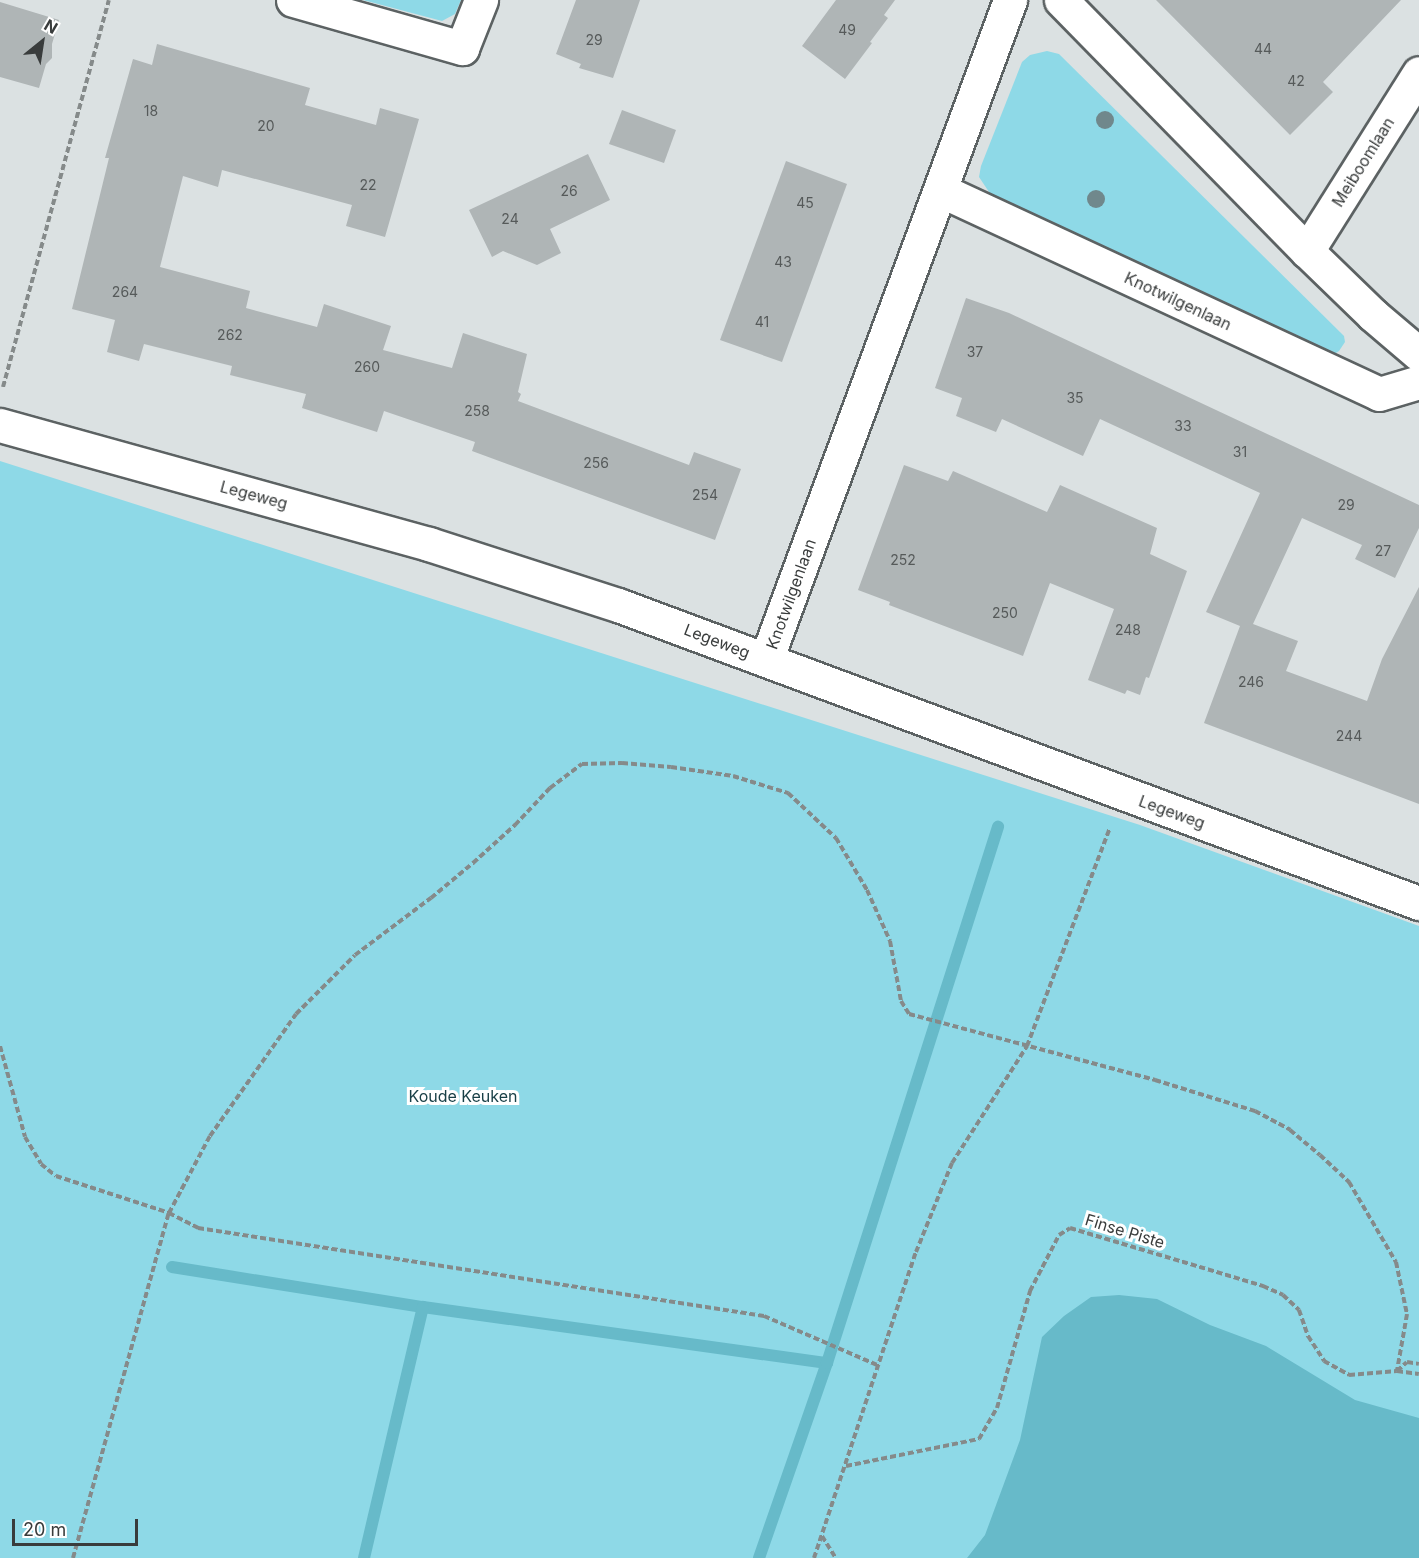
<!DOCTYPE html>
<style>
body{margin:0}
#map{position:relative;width:1419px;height:1558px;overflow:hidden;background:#dbe1e2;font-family:Inter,sans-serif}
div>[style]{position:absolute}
.green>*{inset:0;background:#8ed9e7}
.water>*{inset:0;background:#67bac9}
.stream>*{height:12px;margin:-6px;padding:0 6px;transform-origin:6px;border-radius:6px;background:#67bac9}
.building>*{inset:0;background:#afb5b6}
.path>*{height:4px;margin-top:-2px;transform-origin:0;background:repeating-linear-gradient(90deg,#858a8a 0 6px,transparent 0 9px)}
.roads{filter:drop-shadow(2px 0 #5c6263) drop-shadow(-2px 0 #5c6263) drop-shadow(0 2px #5c6263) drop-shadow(0 -2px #5c6263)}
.minor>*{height:33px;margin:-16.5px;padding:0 16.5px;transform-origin:16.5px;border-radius:16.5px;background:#fff}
.trees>*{width:18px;height:18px;margin:-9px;border-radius:50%;background:#70888c}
span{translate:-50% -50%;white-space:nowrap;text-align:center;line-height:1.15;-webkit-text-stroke:6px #fff;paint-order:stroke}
.number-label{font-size:14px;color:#565a5a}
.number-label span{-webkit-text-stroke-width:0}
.street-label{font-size:16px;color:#393c3c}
.park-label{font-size:16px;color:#183f46}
.north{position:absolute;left:12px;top:12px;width:60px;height:60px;-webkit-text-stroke:4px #fff;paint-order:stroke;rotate:30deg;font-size:16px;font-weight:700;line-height:24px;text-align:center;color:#393c3c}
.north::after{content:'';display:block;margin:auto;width:21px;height:27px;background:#393c3c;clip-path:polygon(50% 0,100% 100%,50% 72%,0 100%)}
.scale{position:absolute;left:12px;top:1519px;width:126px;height:27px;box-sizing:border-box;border:3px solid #393c3c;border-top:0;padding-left:8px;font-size:18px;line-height:21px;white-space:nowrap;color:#393c3c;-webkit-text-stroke:4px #fff;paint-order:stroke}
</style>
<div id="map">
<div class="green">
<div style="clip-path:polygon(363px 0,461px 0,455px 14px,442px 21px)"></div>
<div style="clip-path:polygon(1047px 51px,1059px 54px,1344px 336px,1345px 342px,1339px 351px,1331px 356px,1002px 203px,991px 195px,979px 177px,981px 166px,1022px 62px,1030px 55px)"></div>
<div style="clip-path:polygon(0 461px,1140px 825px,1419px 926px,1419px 1558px,0 1558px)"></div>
</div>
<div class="water">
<div style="clip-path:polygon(1119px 1295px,1157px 1299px,1210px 1325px,1266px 1346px,1355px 1400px,1419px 1418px,1419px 1558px,967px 1558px,985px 1535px,1020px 1440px,1042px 1337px,1064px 1316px,1091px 1297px)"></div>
</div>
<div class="stream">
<div style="left:172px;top:1267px;width:254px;rotate:9.1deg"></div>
<div style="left:423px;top:1307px;width:408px;rotate:7.9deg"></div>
<div style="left:364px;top:1558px;width:258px;rotate:-76.8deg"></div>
<div style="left:759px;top:1558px;width:207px;rotate:-70.8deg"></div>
<div style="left:827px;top:1363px;width:563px;rotate:-72.31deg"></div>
</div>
<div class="building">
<div style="clip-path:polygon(576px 0,640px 0,613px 78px,579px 68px,581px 64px,556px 54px)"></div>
<div style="clip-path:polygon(836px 0,895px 0,884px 15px,888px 18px,870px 42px,872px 43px,845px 79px,802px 46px)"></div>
<div style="clip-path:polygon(1156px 0,1401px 0,1323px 82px,1333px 92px,1290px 135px)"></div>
<div style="clip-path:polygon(0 2px,59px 20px,52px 44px,52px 58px,46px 64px,39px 88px,0 77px)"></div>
<div style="clip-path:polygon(157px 44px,310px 88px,305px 105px,376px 125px,380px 108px,419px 119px,385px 237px,346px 226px,352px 205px,222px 170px,218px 187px,183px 176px,160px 267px,250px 291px,246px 308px,317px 327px,324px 304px,391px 326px,383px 350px,452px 368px,463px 333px,527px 354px,518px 392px,521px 394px,518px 401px,689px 465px,694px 452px,741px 469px,715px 540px,472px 451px,475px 442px,384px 411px,377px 432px,302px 408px,306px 394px,230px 375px,232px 366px,144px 344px,139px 361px,107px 352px,115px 320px,72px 309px,109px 158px,105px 158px,133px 59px,152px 65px)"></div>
<div style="clip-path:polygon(622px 110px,676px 130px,664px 163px,609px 144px)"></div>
<div style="clip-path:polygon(588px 154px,610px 200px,550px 229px,561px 253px,537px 265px,503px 251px,492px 257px,469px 210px)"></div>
<div style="clip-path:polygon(786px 161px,847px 184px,782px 362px,720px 340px)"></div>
<div style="clip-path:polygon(966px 298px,1009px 313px,1419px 505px,1419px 528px,1395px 578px,1355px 559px,1362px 545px,1302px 518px,1253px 624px,1298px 641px,1286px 671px,1367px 701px,1382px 659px,1419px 587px,1419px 804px,1204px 723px,1240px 626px,1206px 612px,1260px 493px,1100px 419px,1083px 456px,1002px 419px,996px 432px,956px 416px,962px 398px,935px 388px)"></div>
<div style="clip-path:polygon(904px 465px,948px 481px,953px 471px,1047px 512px,1060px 485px,1157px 528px,1150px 554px,1187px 571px,1149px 678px,1146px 677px,1140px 695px,1127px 690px,1125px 694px,1088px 680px,1114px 609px,1050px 583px,1023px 656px,889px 605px,890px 602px,858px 590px)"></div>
</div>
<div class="path">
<div style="left:3px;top:387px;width:401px;rotate:-74.7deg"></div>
<div style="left:0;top:1046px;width:94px;rotate:74.6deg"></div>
<div style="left:25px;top:1137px;width:31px;rotate:59deg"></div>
<div style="left:41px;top:1164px;width:19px;rotate:39deg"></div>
<div style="left:56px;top:1176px;width:119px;rotate:18.1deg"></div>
<div style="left:169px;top:1213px;width:87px;rotate:-62deg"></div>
<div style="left:210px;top:1136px;width:149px;rotate:-54.8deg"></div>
<div style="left:296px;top:1014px;width:83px;rotate:-45deg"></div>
<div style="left:355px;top:955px;width:95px;rotate:-36.9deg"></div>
<div style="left:431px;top:898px;width:55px;rotate:-39.8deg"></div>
<div style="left:473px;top:863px;width:57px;rotate:-42.1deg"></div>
<div style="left:515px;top:825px;width:51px;rotate:-46.6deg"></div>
<div style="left:550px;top:788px;width:40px;rotate:-37deg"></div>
<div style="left:582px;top:764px;width:40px;rotate:-1.4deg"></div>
<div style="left:622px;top:763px;width:49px;rotate:4.7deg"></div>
<div style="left:671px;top:767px;width:63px;rotate:8.3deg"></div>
<div style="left:733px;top:776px;width:58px;rotate:17.2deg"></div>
<div style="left:788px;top:793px;width:66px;rotate:43.2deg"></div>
<div style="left:836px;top:838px;width:61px;rotate:59.2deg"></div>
<div style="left:867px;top:890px;width:56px;rotate:65.7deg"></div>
<div style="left:890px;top:941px;width:61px;rotate:79.6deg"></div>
<div style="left:901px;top:1001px;width:15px;rotate:58deg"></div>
<div style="left:909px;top:1014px;width:255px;rotate:15deg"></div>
<div style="left:1155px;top:1080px;width:105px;rotate:17.2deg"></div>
<div style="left:1255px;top:1111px;width:40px;rotate:28deg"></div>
<div style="left:1290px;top:1130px;width:39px;rotate:40deg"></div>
<div style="left:1320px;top:1155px;width:40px;rotate:43deg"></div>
<div style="left:1349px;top:1182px;width:93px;rotate:59.6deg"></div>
<div style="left:1396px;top:1262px;width:53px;rotate:78.1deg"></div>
<div style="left:1407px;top:1314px;width:58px;rotate:100deg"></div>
<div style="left:1397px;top:1371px;width:22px;rotate:8deg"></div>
<div style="left:846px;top:1466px;width:136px;rotate:-11.5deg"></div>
<div style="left:979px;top:1439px;width:36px;rotate:-60deg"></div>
<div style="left:997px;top:1408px;width:122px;rotate:-74.2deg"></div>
<div style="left:1030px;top:1291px;width:63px;rotate:-62.6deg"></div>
<div style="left:1059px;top:1235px;width:13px;rotate:-32deg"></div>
<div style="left:1070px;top:1228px;width:202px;rotate:16.7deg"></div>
<div style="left:1263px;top:1286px;width:22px;rotate:24deg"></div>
<div style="left:1283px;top:1295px;width:22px;rotate:43deg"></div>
<div style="left:1299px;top:1310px;width:28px;rotate:71deg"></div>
<div style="left:1308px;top:1336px;width:30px;rotate:57deg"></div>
<div style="left:1324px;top:1361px;width:29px;rotate:29deg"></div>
<div style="left:1349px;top:1375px;width:48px;rotate:-4.8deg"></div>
<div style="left:1397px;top:1371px;width:13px;rotate:-42deg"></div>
<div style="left:1407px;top:1362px;width:12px;rotate:9deg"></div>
<div style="left:822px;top:1536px;width:26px;rotate:58deg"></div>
<div style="left:73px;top:1558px;width:358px;rotate:-74.5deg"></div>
<div style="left:169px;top:1213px;width:33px;rotate:27deg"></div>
<div style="left:198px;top:1228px;width:573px;rotate:8.84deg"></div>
<div style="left:764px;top:1316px;width:123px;rotate:23.4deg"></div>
<div style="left:814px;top:1558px;width:323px;rotate:-71.6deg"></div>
<div style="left:916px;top:1252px;width:96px;rotate:-68deg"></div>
<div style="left:952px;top:1163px;width:139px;rotate:-57.3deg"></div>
<div style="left:1027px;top:1046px;width:233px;rotate:-69.2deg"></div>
</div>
<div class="roads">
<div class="minor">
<div style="left:293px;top:0;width:176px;rotate:15.9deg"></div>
<div style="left:462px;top:48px;width:52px;rotate:-68.4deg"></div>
<div style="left:1061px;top:0;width:351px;rotate:45.6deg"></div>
<div style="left:1307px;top:251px;width:92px;rotate:44.1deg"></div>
<div style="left:1373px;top:315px;width:60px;rotate:40.3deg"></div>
<div style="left:940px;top:190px;width:484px;rotate:24.9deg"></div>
<div style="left:1379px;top:394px;width:42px;rotate:-16.7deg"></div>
<div style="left:1307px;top:251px;width:210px;rotate:-57.8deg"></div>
<div style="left:0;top:425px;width:445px;rotate:15.5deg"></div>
<div style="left:429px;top:544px;width:199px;rotate:17.9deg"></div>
<div style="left:618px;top:605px;width:855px;rotate:20.41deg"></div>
<div style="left:766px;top:660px;width:704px;rotate:-69.71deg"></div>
</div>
</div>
<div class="trees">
<div style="left:1105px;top:120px"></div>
<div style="left:1096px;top:199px"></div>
</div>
<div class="number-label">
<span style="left:847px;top:30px">49</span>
<span style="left:594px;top:40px">29</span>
<span style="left:1263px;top:49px">44</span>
<span style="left:1296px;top:81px">42</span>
<span style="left:151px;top:111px">18</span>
<span style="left:266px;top:126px">20</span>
<span style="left:368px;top:185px">22</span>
<span style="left:569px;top:191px">26</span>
<span style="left:805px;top:203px">45</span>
<span style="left:510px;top:219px">24</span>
<span style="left:783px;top:262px">43</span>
<span style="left:125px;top:292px">264</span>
<span style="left:762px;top:322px">41</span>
<span style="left:230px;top:335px">262</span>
<span style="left:975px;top:352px">37</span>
<span style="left:367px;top:367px">260</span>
<span style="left:1075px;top:398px">35</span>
<span style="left:477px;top:411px">258</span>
<span style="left:1183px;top:426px">33</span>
<span style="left:1240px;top:452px">31</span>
<span style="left:596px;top:463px">256</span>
<span style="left:705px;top:495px">254</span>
<span style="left:1346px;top:505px">29</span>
<span style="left:1383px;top:551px">27</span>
<span style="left:903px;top:560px">252</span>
<span style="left:1005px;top:613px">250</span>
<span style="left:1128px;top:630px">248</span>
<span style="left:1251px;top:682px">246</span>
<span style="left:1349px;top:736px">244</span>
</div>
<div class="street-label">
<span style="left:1363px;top:162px;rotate:-58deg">Meiboomlaan</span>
<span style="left:1178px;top:301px;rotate:25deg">Knotwilgenlaan</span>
<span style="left:254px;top:495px;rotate:15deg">Legeweg</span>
<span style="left:791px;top:594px;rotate:-70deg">Knotwilgenlaan</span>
<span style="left:717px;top:641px;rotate:21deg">Legeweg</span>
<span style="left:1172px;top:812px;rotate:20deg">Legeweg</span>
<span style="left:1125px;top:1231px;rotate:17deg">Finse Piste</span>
</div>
<div class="park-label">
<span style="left:463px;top:1096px">Koude Keuken</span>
</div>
<div class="north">N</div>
<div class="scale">20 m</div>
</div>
